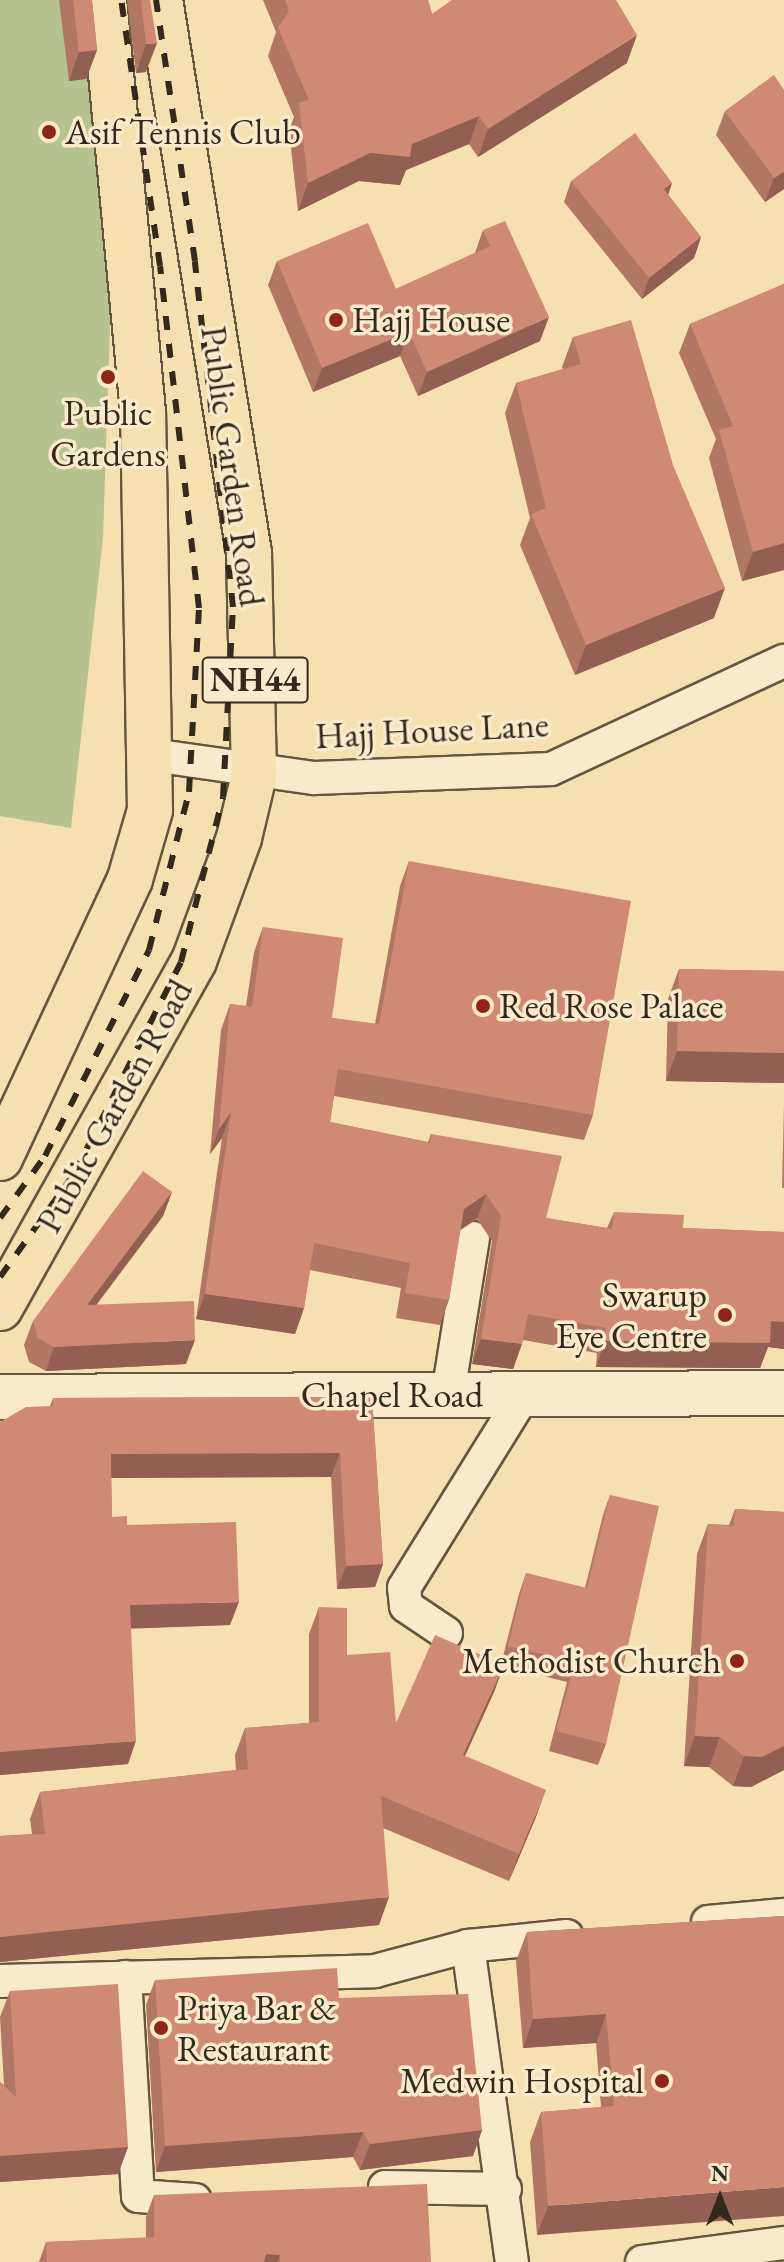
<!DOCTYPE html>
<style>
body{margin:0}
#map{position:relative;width:784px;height:2262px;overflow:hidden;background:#f6dfb0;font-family:"EB Garamond",serif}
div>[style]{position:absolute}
.green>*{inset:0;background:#b6c390}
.roads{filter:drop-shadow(2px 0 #655641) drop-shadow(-2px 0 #655641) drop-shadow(0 2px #655641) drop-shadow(0 -2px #655641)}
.minor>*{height:32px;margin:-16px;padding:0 16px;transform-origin:16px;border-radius:16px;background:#f9eacc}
.secondary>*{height:44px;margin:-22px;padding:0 22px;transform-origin:22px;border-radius:22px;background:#f9eacc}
.trunk>*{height:44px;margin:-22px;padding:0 22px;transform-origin:22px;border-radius:22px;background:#f6dfb0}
.rail>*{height:6px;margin-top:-3px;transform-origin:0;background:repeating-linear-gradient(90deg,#35281c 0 14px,transparent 0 28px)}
.wall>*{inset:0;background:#b27665}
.shaded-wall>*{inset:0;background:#916052}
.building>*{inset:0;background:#cf8975}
.dots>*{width:22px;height:22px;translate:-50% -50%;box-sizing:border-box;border:4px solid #f9eacc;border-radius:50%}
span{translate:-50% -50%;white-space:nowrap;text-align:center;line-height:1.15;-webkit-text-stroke:7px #f9eacc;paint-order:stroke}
.shield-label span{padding:2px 6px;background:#f9eacc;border:2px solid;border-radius:6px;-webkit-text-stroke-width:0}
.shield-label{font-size:34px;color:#35281c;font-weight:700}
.poi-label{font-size:36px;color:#35281c}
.left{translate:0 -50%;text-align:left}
.right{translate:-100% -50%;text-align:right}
.street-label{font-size:36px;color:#35281c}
.north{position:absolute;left:680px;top:2158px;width:80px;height:80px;-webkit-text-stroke:6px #f9eacc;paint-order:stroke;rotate:0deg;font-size:22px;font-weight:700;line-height:32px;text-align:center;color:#35281c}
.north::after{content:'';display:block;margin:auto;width:28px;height:36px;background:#35281c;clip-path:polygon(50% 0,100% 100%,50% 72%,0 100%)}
</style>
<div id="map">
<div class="green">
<div style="clip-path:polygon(0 0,84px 0,112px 264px,103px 538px,71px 828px,0 816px)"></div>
</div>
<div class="roads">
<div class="minor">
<div style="left:152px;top:755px;width:164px;rotate:8.1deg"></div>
<div style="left:314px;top:778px;width:237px;rotate:-2.2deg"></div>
<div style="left:551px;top:769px;width:257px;rotate:-24.9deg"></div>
<div style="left:448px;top:1394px;width:158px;rotate:-80.9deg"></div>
<div style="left:446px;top:1633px;width:48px;rotate:-146deg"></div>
<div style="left:406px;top:1606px;width:18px;rotate:-96deg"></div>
<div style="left:404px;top:1588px;width:226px;rotate:-58.2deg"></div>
<div style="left:708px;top:1922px;width:76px;rotate:-5.3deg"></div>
<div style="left:468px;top:1946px;width:319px;rotate:82.1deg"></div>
<div style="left:125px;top:1977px;width:219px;rotate:86.6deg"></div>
<div style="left:138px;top:2196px;width:57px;rotate:4deg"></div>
<div style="left:0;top:1981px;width:375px;rotate:-1.5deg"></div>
<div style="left:375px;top:1971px;width:96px;rotate:-15deg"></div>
<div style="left:468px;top:1946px;width:99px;rotate:-5.8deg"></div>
<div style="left:385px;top:2187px;width:120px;rotate:1deg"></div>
<div style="left:642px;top:2262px;width:143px;rotate:-7.6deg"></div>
</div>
<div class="secondary">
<div style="left:0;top:1397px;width:784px;rotate:-0.29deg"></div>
</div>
<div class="trunk">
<div style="left:0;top:1158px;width:308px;rotate:-65deg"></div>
<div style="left:130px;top:879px;width:72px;rotate:-73.8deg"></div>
<div style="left:150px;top:810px;width:398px;rotate:-91deg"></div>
<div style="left:143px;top:412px;width:414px;rotate:-95.4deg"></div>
<div style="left:0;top:1308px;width:398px;rotate:-60.8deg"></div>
<div style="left:194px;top:961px;width:131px;rotate:-69.9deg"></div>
<div style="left:239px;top:838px;width:65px;rotate:-76.6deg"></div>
<div style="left:254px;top:775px;width:222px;rotate:-91.3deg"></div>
<div style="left:249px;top:553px;width:560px;rotate:-99.14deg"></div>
</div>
</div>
<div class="rail">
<div style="left:0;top:1218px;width:77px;rotate:-54deg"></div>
<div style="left:45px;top:1156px;width:231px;rotate:-63.2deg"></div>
<div style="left:149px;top:950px;width:163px;rotate:-75.8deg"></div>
<div style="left:189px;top:792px;width:184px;rotate:-86.9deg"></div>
<div style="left:199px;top:608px;width:344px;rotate:-96.5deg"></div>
<div style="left:160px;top:266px;width:269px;rotate:-98.3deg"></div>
<div style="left:0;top:1277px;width:127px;rotate:-54.3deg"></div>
<div style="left:74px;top:1174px;width:237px;rotate:-63.2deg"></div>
<div style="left:181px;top:962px;width:170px;rotate:-75.7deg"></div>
<div style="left:223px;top:797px;width:190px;rotate:-87deg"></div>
<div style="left:233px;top:607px;width:348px;rotate:-96.3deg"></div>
<div style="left:195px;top:261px;width:264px;rotate:-98.5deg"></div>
</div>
<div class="wall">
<div style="clip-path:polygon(59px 0,92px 0,97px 50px,86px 79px,69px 81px)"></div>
<div style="clip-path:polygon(127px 0,150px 0,146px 72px,136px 73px)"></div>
<div style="clip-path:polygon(263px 0,428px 0,432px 14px,627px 63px,478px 157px,469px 144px,406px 170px,400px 185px,359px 181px,298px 211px,289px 131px,294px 117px,268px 56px,276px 32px)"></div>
<div style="clip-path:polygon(725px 111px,784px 189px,765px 202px,716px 135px)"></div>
<div style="clip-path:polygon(571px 181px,672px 183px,668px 195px,701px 237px,694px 258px,642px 299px,564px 202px)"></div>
<div style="clip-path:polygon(483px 230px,540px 341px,418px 396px,400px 356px,313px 392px,268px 285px,277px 261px,396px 289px,475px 253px)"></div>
<div style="clip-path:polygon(784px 284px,784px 570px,742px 581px,709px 458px,716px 439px,679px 353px,690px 324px)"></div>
<div style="clip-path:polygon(573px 337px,714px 618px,575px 675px,520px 545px,530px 518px,505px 413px,516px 383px,563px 369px,562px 367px)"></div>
<div style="clip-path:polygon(409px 861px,593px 1115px,584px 1140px,334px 1096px,330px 1122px,428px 1142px,431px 1134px,546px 1218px,607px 1228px,614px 1212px,683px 1228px,784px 1232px,784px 1349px,768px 1347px,760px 1368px,596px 1367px,597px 1353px,523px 1340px,513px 1369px,472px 1364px,492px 1241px,477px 1219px,460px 1230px,449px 1300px,440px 1325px,396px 1318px,401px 1288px,310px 1270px,304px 1308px,295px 1334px,196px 1319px,222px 1138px,210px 1154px,221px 1030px,230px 1004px,246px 1006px,254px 952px,263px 927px,332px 1018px,375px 1024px,400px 886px)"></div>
<div style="clip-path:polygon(679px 969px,784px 971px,784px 1083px,666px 1081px,668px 999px)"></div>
<div style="clip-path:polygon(784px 1105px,784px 1188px,782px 1188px)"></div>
<div style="clip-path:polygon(172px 1192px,163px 1216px,97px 1304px,186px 1364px,46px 1371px,29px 1362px,24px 1345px,33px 1321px)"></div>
<div style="clip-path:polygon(372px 1397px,383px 1564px,375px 1587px,337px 1589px,331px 1477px,111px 1478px,112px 1517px,127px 1525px,230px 1625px,131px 1628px,128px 1764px,0 1775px,0 1422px,50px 1406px,53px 1398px)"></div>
<div style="clip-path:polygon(610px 1495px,606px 1744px,598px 1765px,549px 1751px,567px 1682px,503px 1666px,494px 1692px,465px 1756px,536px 1817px,509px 1881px,383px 1828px,379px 1925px,0 1962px,0 1836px,32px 1834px,30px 1819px,40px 1792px,236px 1770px,235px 1755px,245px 1728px,309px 1723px,309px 1634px,319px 1607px,347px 1655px,396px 1723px,501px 1664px,519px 1594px,526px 1573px,585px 1588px,603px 1515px)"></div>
<div style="clip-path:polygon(735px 1509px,784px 1512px,784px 1770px,751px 1787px,733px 1786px,709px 1767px,684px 1766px,697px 1554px,708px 1524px,729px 1525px)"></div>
<div style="clip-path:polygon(784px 1916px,537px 2235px,530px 2142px,541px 2112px,601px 2107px,596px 2043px,523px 2048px,516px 1961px,527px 1932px)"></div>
<div style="clip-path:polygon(155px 1980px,339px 1998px,482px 2130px,473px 2156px,360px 2170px,353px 2157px,156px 2172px,146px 2005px)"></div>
<div style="clip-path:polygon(10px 1991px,128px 2147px,118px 2174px,0 2182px,0 2082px,4px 2085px,0 2017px)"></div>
<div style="clip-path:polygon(154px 2195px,431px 2262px,39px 2262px,46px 2242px,146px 2238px,146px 2217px)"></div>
</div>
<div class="shaded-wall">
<div style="clip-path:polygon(637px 35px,627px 63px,478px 157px,488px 129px)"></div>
<div style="clip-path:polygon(157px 43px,146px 72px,136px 73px,146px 44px)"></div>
<div style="clip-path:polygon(97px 50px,86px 79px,69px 81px,79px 52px)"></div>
<div style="clip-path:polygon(479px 116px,469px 144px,406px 170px,400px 185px,359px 181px,298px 211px,308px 183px,370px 153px,412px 144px)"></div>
<div style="clip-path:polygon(784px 171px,784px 189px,765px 202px,774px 178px)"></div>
<div style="clip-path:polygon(672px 183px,665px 204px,664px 189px)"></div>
<div style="clip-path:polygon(701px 237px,694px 258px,642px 299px,649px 278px)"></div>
<div style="clip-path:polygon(549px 317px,540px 341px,418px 396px,427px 372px)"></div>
<div style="clip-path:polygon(409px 332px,400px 356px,313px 392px,322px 368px)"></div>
<div style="clip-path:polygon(784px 543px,784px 570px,742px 581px,753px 552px)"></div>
<div style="clip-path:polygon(725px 588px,714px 618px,575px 675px,586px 645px)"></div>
<div style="clip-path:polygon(677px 1051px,784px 1053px,784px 1083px,666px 1081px)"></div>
<div style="clip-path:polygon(231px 1112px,222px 1138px,210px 1154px,219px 1129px)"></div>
<div style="clip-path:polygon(172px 1192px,163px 1216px,78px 1329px,87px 1305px)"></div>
<div style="clip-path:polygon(486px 1194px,477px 1219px,454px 1234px,464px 1209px)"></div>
<div style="clip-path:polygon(205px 1294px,304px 1308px,295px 1334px,196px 1319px)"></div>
<div style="clip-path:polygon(771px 1321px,784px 1322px,784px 1349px,768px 1347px,760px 1368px,596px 1367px,605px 1341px)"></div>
<div style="clip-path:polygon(481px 1339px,522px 1344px,513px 1369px,472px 1364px)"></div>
<div style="clip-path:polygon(195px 1340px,186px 1364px,46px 1371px,54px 1347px)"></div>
<div style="clip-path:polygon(340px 1453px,331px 1477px,102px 1478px,111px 1454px)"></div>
<div style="clip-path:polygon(383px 1564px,375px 1587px,337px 1589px,346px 1566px)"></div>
<div style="clip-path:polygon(239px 1602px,230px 1625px,122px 1629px,130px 1605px)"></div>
<div style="clip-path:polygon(504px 1665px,494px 1692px,453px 1782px,463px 1755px)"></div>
<div style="clip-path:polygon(695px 1736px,720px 1737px,709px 1767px,684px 1766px)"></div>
<div style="clip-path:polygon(136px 1741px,128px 1764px,0 1775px,0 1752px)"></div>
<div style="clip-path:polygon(784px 1746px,784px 1770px,751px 1787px,733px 1786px,744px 1756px)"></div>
<div style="clip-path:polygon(546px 1790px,536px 1817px,509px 1881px,519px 1854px)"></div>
<div style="clip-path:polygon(389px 1897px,379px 1925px,0 1962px,0 1937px,9px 1935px)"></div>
<div style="clip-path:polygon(606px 2014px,596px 2043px,523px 2048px,533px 2019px)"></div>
<div style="clip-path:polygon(482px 2130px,473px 2156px,360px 2170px,370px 2144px)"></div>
<div style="clip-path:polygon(363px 2132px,353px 2157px,156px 2172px,165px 2146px)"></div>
<div style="clip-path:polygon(128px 2147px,118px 2174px,0 2182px,0 2156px,2px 2155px)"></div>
<div style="clip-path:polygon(784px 2187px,784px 2216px,537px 2235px,548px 2206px)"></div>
<div style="clip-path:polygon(266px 2254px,280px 2255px,277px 2262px,263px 2262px)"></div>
</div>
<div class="building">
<div style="clip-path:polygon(73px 0,92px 0,97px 50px,79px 52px)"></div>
<div style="clip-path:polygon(141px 0,150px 0,157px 43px,146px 44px)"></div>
<div style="clip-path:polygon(285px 0,428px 0,432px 14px,452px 0,616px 0,637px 35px,488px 129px,479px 116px,412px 144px,410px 157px,370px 153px,308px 183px,299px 103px,309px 100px,278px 28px,289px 11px)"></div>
<div style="clip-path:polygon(774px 75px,784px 90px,784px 171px,774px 178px,725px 111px)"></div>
<div style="clip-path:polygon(635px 133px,672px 183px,664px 189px,701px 237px,649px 278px,571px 181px)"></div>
<div style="clip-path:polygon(505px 221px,549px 317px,427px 372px,409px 332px,322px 368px,277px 261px,368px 223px,396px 289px,490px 246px,483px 230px)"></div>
<div style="clip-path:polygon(784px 284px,784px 543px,753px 552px,719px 430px,733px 426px,690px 324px)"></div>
<div style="clip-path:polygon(631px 320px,673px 465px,725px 588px,586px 645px,531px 514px,546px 508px,516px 383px,581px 364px,573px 337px)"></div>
<div style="clip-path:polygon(409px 861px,631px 901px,593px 1115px,338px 1069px,330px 1122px,430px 1143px,431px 1134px,562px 1156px,546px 1218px,612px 1229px,614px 1212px,684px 1215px,683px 1228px,784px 1232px,784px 1322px,771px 1321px,770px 1343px,605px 1341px,606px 1328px,528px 1314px,522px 1344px,481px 1339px,501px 1216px,486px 1194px,464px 1209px,449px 1300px,405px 1293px,410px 1263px,314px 1243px,304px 1308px,205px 1294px,231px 1112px,219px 1129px,230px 1004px,252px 1007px,263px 927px,343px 938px,332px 1018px,379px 1024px)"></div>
<div style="clip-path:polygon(679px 969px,784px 971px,784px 1053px,677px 1051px)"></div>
<div style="clip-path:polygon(143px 1171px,172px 1192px,87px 1305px,194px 1301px,195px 1340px,54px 1347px,38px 1338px,33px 1321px)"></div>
<div style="clip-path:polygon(372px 1397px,383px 1564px,346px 1566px,340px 1453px,111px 1454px,112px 1517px,127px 1516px,127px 1525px,236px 1522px,239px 1602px,130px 1605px,136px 1741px,0 1752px,0 1422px,26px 1407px,53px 1406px,53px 1398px)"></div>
<div style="clip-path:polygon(610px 1495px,659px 1506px,606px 1744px,556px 1731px,575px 1662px,508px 1646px,526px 1573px,587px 1588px)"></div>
<div style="clip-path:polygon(735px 1509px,784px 1512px,784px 1746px,762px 1757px,744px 1756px,720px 1737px,695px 1736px,708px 1524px,734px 1526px)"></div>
<div style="clip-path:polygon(319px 1607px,347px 1608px,347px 1655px,390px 1652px,396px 1723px,435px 1635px,504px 1665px,463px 1755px,546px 1790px,519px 1854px,381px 1796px,389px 1897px,0 1937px,0 1836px,45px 1834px,40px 1792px,248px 1769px,245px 1728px,319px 1722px)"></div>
<div style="clip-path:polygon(784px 1916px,784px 2187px,548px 2206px,541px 2112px,614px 2106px,606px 2014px,533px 2019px,527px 1932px)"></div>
<div style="clip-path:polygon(337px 1968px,339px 1998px,468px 1994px,482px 2130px,370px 2144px,363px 2132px,165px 2146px,155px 1980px)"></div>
<div style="clip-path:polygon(118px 1984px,128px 2147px,0 2156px,0 2082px,16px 2097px,10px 1991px)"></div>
<div style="clip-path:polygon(427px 2184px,431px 2262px,280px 2262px,280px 2255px,266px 2254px,264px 2262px,47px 2262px,46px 2242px,154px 2237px,154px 2195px)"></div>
</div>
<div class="dots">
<div style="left:49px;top:132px;background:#8f2418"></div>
<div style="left:336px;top:320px;background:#8f2418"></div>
<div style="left:108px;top:377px;background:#8f2418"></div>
<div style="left:483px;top:1006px;background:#8f2418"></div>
<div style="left:725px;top:1315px;background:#8f2418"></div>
<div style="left:737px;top:1661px;background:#8f2418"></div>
<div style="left:161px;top:2028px;background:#8f2418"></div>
<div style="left:662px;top:2081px;background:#8f2418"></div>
</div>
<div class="shield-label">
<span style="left:255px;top:680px">NH44</span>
</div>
<div class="poi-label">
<span class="left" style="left:65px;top:132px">Asif Tennis Club</span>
<span class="left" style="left:352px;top:320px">Hajj House</span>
<span style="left:108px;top:433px">Public<br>Gardens</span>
<span class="left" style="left:499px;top:1006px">Red Rose Palace</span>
<span class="right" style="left:707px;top:1315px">Swarup<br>Eye Centre</span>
<span class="right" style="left:721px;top:1661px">Methodist Church</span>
<span class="left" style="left:177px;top:2028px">Priya Bar &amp;<br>Restaurant</span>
<span class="right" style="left:644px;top:2081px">Medwin Hospital</span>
</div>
<div class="street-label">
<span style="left:233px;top:466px;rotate:82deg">Public Garden Road</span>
<span style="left:432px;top:730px;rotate:-3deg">Hajj House Lane</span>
<span style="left:114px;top:1106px;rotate:-61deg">Public Garden Road</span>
<span style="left:392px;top:1395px">Chapel Road</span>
</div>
<div class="north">N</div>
</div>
